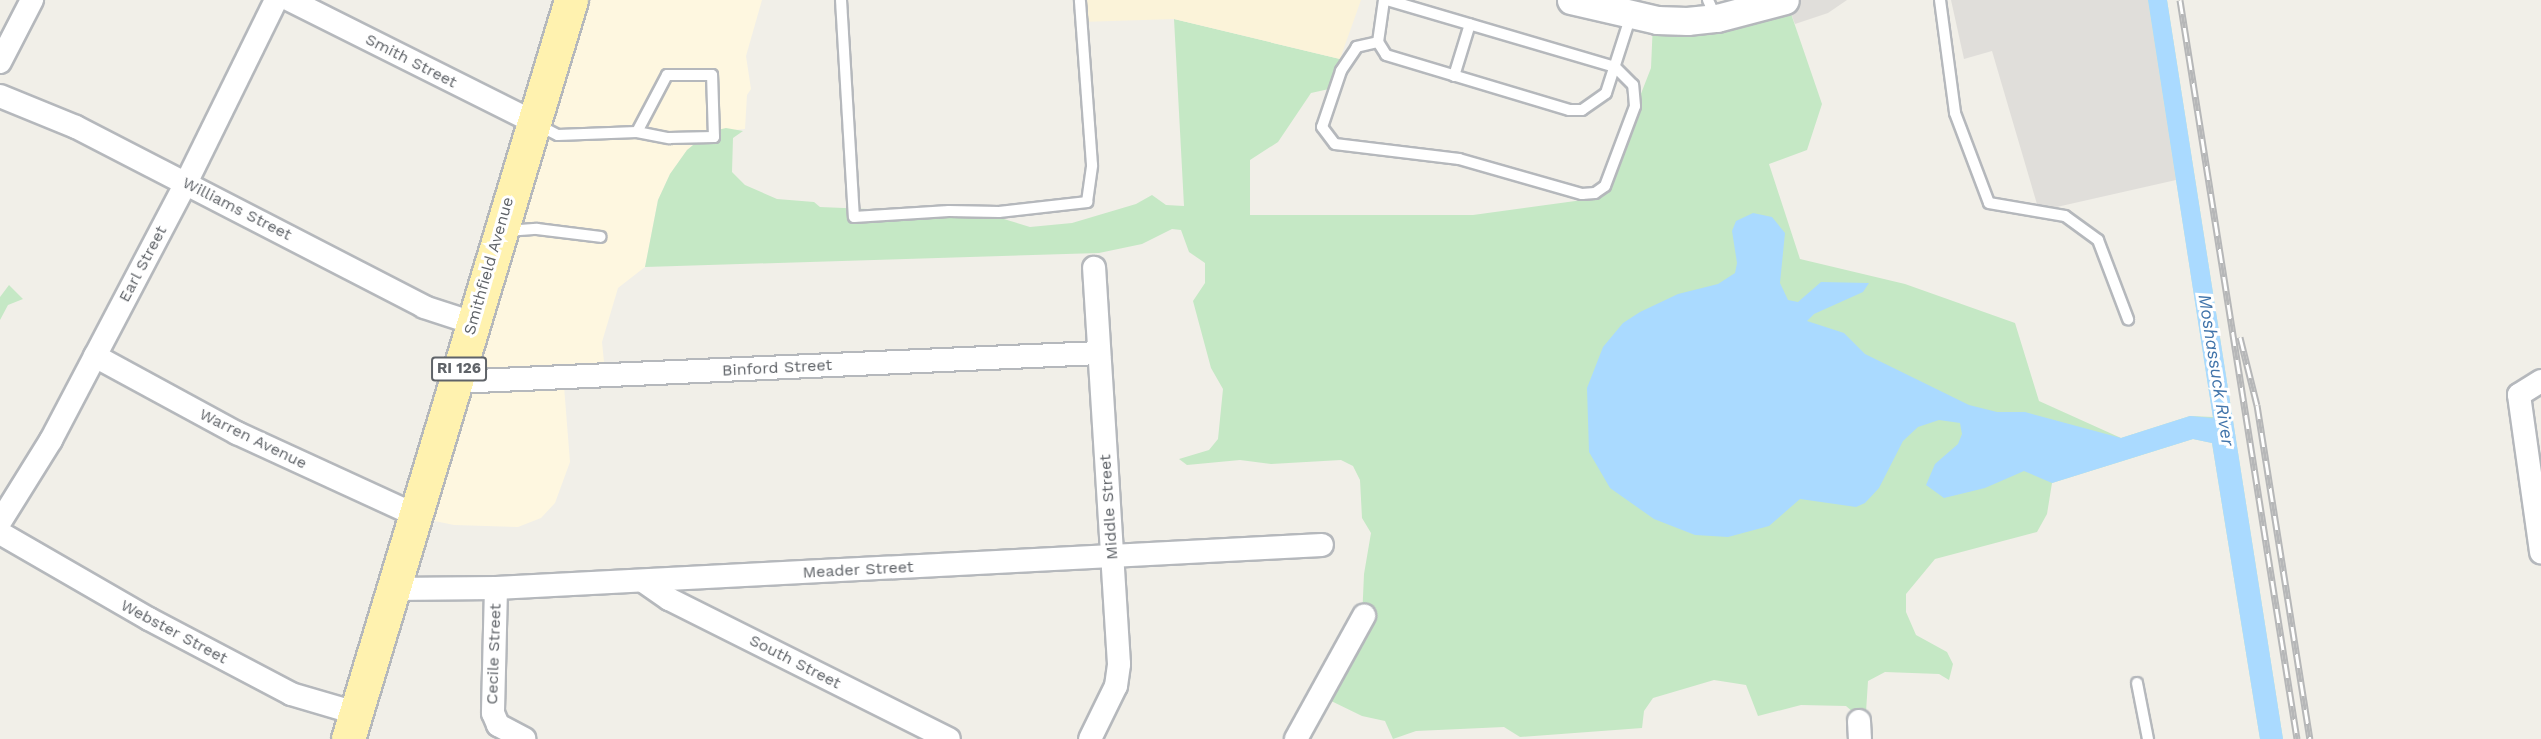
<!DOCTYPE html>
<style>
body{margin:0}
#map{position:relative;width:2541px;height:739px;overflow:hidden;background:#f1efe8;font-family:"Work Sans",sans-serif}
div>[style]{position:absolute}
.commercial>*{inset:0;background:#fef7e0}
.industrial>*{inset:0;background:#e0deda}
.green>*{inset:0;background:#c5e8c5}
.sand>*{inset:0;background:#fbf3d9}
.water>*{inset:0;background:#aadaff}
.roads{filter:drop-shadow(2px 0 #b5b8bc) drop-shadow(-2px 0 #b5b8bc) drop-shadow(0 2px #b5b8bc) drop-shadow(0 -2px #b5b8bc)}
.service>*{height:10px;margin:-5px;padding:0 5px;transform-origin:5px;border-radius:5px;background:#fff}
.minor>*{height:22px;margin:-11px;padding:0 11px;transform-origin:11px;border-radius:11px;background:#fff}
.tertiary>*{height:27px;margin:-13.5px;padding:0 13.5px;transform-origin:13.5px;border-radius:13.5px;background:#fff}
.primary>*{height:33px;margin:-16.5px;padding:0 16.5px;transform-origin:16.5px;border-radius:16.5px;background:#fff2af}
.rail>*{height:7px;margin-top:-3.5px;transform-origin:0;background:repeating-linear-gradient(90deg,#fff 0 14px,#b6b7b8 0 28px);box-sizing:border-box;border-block:2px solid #b6b7b8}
span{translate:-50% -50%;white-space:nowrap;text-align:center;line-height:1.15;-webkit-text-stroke:6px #fff;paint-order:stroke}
.shield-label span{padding:2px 4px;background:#fff;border:2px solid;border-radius:4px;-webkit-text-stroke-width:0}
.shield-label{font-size:15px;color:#5f6368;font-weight:700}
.street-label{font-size:16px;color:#5f6368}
.water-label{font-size:18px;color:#4174aa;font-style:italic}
</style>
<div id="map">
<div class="commercial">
<div style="clip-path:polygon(570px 0,762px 0,746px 56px,751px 89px,747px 95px,745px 129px,709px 132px,687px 150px,670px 174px,658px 200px,645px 267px,618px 288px,602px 342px,606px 382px,564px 386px,570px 462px,555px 503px,541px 518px,518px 527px,454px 525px,415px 517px)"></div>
</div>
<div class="industrial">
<div style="clip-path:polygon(1786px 0,1847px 0,1828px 13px,1795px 24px)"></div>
<div style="clip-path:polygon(1951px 0,2148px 0,2176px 180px,2039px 211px,1992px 51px,1964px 59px)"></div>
</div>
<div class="green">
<div style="clip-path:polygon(2148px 0,2167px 0,2283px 739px,2260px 739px,2212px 443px,2193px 439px,2052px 483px,2047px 514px,2037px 532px,1935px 559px,1906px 594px,1906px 612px,1916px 635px,1947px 652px,1953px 664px,1949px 680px,1939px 674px,1885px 672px,1868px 681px,1866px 712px,1860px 718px,1846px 706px,1801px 705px,1758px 716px,1746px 685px,1714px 680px,1653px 698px,1644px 711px,1642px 728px,1520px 737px,1504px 727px,1416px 731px,1393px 739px,1385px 721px,1362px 716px,1323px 697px,1362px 619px,1364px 574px,1371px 533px,1362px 518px,1360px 480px,1353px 466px,1341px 460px,1271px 464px,1240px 460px,1187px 465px,1179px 459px,1209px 450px,1218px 439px,1223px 389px,1211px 368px,1193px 301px,1205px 283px,1205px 263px,1189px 252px,1181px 230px,1172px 229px,1142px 244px,1099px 253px,645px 267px,658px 200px,670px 174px,687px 150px,709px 132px,726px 128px,743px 131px,733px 138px,732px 172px,745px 185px,777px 199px,814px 202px,820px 207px,987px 214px,1030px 227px,1072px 223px,1136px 204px,1152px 195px,1166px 205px,1184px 206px,1174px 19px,1340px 59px,1329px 89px,1311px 93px,1278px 142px,1250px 160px,1250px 215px,1473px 215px,1590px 199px,1605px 186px,1651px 68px,1653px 22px,1787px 2px,1822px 104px,1807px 150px,1769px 164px,1800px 259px,1905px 284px,2015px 323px,2039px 401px,2121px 438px,2190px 416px,2213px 417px)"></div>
<div style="clip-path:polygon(9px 285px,23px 299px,8px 305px,0 320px,0 297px)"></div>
</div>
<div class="sand">
<div style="clip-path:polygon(1080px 0,1361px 0,1340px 59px,1174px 19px,1081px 22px)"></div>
</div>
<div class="water">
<div style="clip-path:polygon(2148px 0,2167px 0,2283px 739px,2260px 739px,2212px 443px,2193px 439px,2052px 483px,2024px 471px,1985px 488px,1944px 498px,1926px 485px,1935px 464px,1958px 444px,1962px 434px,1960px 423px,1939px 420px,1918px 427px,1903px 441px,1879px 488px,1865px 503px,1856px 507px,1800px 499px,1769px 526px,1728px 537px,1695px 535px,1654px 519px,1610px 488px,1589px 452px,1587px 388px,1603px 347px,1623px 323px,1640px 312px,1678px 294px,1718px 284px,1735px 273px,1737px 263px,1732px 231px,1736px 221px,1753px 213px,1772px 217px,1785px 233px,1780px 283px,1788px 300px,1798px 302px,1821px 282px,1869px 283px,1863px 292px,1814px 314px,1807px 321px,1844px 333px,1865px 354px,1969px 405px,1997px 412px,2025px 412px,2121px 438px,2190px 416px,2213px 418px)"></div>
</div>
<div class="roads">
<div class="service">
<div style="left:841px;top:0;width:217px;rotate:86.6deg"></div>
<div style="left:854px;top:217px;width:95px;rotate:-3.6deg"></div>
<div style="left:949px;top:211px;width:50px;rotate:1.1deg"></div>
<div style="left:999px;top:212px;width:89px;rotate:-6.5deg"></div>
<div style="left:1087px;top:202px;width:37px;rotate:-82deg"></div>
<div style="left:1092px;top:165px;width:165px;rotate:-94.2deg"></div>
<div style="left:1384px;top:0;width:42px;rotate:98.1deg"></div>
<div style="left:1378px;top:42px;width:15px;rotate:58deg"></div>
<div style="left:1386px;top:55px;width:191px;rotate:16.7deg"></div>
<div style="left:1569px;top:110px;width:13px"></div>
<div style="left:1582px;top:110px;width:29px;rotate:-35deg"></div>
<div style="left:1606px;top:93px;width:82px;rotate:-72.2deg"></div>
<div style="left:1708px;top:0;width:20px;rotate:66deg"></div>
<div style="left:1940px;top:0;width:114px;rotate:82.4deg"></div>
<div style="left:1955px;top:113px;width:96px;rotate:69.3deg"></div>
<div style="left:1989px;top:203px;width:77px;rotate:9.7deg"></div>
<div style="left:2065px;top:216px;width:41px;rotate:36deg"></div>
<div style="left:2098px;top:240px;width:85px;rotate:69.2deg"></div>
<div style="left:1378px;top:42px;width:22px;rotate:167deg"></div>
<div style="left:1357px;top:47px;width:29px;rotate:124deg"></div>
<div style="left:1341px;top:71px;width:59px;rotate:108.7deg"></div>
<div style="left:1322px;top:127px;width:21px;rotate:53deg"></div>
<div style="left:1335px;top:144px;width:125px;rotate:6.9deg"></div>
<div style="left:1459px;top:159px;width:128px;rotate:15.9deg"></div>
<div style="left:1582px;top:194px;width:13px;rotate:-4deg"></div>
<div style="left:1595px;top:193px;width:12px;rotate:-35deg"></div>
<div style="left:1605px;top:186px;width:85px;rotate:-69.4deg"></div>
<div style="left:1635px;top:106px;width:21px;rotate:-95deg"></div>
<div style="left:1633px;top:85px;width:25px;rotate:-135deg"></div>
<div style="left:1615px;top:67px;width:237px;rotate:-163.6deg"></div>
<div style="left:1454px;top:76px;width:54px;rotate:-72.9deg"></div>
<div style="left:538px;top:125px;width:22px;rotate:27deg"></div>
<div style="left:558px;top:135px;width:79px;rotate:-2.2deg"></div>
<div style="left:637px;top:132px;width:33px;rotate:11deg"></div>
<div style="left:669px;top:138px;width:45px;rotate:-1.3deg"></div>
<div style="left:714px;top:137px;width:62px;rotate:-91.8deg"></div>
<div style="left:712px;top:75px;width:45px;rotate:180deg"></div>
<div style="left:667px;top:75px;width:64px;rotate:117.8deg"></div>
<div style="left:506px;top:231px;width:31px;rotate:-4deg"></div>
<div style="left:537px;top:229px;width:64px;rotate:7.1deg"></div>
<div style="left:2137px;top:683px;width:57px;rotate:78.9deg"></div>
</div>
<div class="minor">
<div style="left:290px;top:0;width:271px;rotate:26.6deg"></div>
<div style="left:0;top:62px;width:70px;rotate:-62.7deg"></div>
<div style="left:0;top:96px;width:82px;rotate:22.2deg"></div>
<div style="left:76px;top:127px;width:392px;rotate:27.3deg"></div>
<div style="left:424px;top:307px;width:52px;rotate:18.1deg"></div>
<div style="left:95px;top:356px;width:162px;rotate:28.5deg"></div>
<div style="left:237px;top:433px;width:196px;rotate:24.7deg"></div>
<div style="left:2541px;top:381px;width:26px;rotate:148deg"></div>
<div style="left:2519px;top:395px;width:159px;rotate:82deg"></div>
<div style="left:455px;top:382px;width:645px;rotate:-2.58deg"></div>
<div style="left:0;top:522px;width:97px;rotate:-58.1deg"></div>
<div style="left:51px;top:440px;width:290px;rotate:-62.3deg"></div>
<div style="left:186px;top:183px;width:204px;rotate:-63.8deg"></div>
<div style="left:0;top:533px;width:172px;rotate:30deg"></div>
<div style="left:149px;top:619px;width:161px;rotate:27.8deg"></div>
<div style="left:291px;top:694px;width:68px;rotate:16.3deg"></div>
<div style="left:643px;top:581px;width:32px;rotate:35deg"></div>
<div style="left:669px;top:599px;width:313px;rotate:26.6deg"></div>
<div style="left:496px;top:588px;width:125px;rotate:91.4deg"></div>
<div style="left:493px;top:713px;width:13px;rotate:67deg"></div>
<div style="left:498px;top:725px;width:30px;rotate:28deg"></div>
<div style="left:393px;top:589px;width:103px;rotate:-0.6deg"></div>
<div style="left:496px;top:588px;width:827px;rotate:-2.98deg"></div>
<div style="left:1859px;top:721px;width:18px;rotate:87deg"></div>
<div style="left:1090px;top:739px;width:59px;rotate:-63.9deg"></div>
<div style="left:1116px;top:686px;width:22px;rotate:-82deg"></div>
<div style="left:1119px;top:664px;width:397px;rotate:-93.6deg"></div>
<div style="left:1296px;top:739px;width:141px;rotate:-61.1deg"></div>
</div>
<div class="tertiary">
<div style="left:1571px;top:0;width:88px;rotate:13.1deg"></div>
<div style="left:1657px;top:20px;width:30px;rotate:2deg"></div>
<div style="left:1687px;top:21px;width:30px;rotate:-6deg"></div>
<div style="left:1717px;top:18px;width:70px;rotate:-14.8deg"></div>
</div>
<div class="primary">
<div style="left:348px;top:739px;width:772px;rotate:-73.21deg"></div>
</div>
</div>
<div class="rail">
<div style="left:2180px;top:0;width:748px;rotate:81deg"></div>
<div style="left:2240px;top:337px;width:70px;rotate:76deg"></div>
<div style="left:2257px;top:405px;width:338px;rotate:81deg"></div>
</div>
<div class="shield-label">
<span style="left:459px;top:369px">RI 126</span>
</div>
<div class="street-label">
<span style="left:411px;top:61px;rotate:27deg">Smith Street</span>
<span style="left:237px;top:209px;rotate:27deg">Williams Street</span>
<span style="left:143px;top:264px;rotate:-62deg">Earl Street</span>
<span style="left:489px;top:266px;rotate:-74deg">Smithfield Avenue</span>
<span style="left:777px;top:368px;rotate:-3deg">Binford Street</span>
<span style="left:253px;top:439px;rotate:26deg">Warren Avenue</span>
<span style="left:1109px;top:507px;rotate:-94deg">Middle Street</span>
<span style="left:858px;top:570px;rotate:-3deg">Meader Street</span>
<span style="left:174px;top:632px;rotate:28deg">Webster Street</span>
<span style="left:494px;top:654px;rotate:-88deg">Cecile Street</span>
<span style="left:795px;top:662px;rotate:27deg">South Street</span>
</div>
<div class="water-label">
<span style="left:2216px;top:370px;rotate:81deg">Moshassuck River</span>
</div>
</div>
